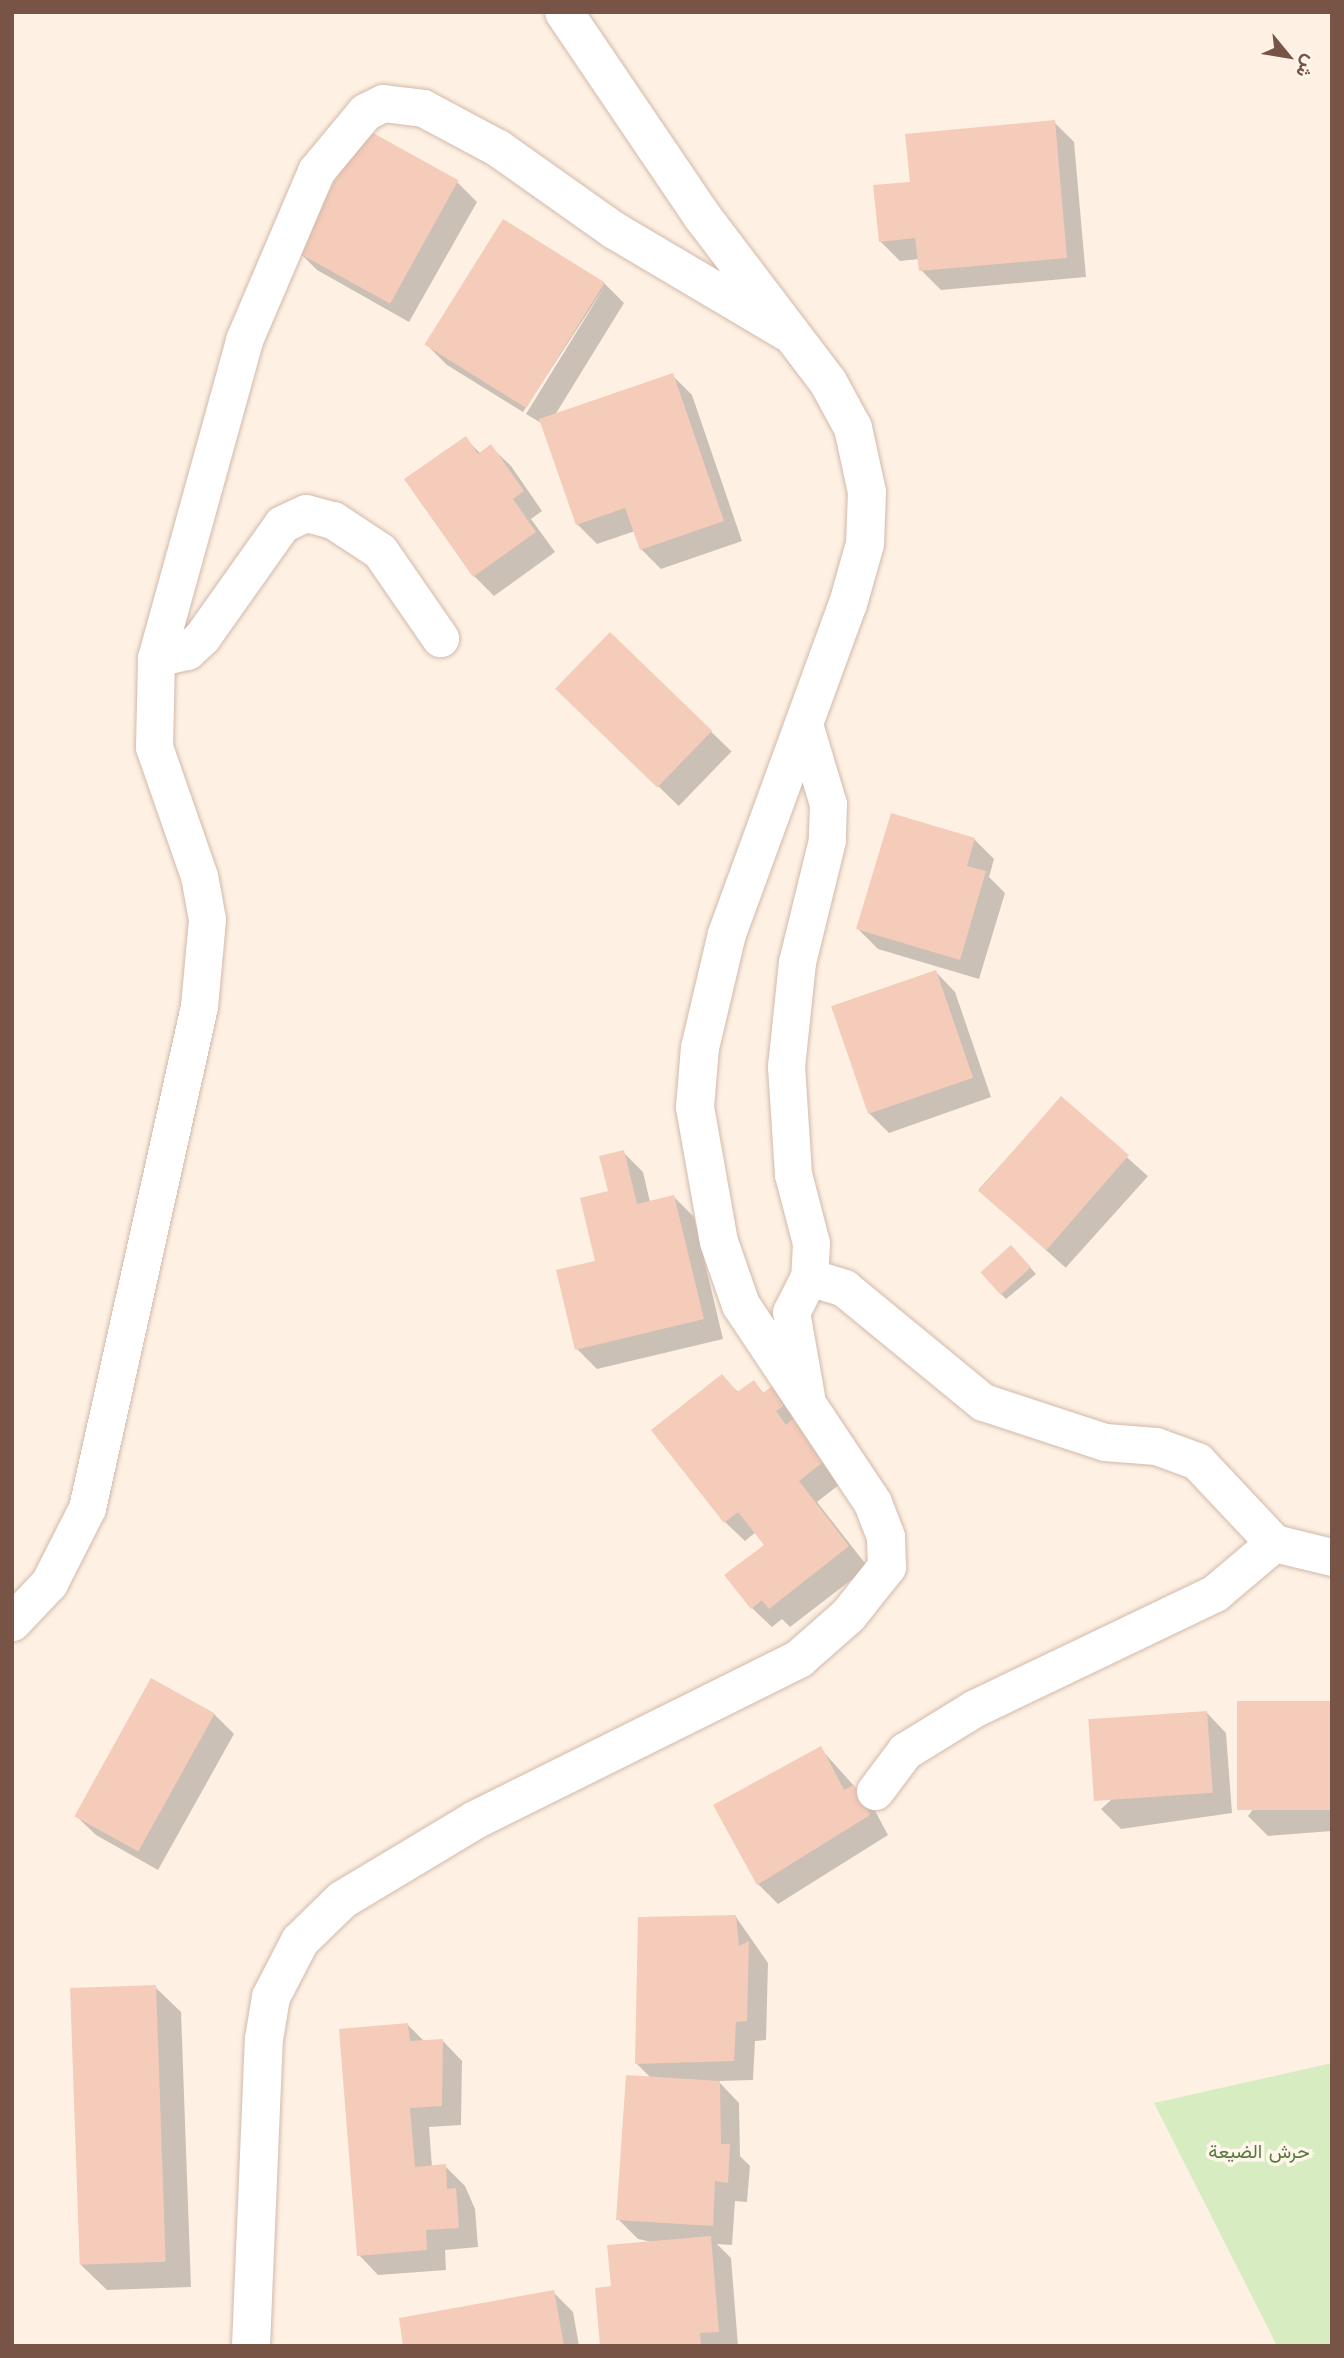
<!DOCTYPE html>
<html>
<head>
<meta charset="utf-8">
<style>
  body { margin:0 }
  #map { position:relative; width:1344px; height:2358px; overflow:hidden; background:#fef1e3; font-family:"Work Sans",Vazirmatn,sans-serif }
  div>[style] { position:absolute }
  .green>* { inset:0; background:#d7edc1 }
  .shadow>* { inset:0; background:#0003; transform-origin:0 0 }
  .building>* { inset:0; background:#f5cbb9; transform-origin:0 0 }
  .roads { filter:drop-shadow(0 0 2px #d2b9ab) drop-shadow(0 0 2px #d2b9ab) }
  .minor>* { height:37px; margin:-18.5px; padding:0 18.5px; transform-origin:18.5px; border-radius:18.5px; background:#fff }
  .tertiary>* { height:38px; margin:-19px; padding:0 19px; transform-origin:19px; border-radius:19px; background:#fff }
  span { translate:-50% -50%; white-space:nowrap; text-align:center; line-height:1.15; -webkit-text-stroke:7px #fff5eb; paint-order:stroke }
  .park-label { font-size:19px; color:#53793c }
  .frame { position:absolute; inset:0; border:14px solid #785447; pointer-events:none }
  .north { position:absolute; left:1253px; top:21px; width:70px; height:70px; -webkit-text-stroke:5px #fff5eb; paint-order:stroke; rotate:120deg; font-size:19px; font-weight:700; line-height:28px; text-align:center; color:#785447 }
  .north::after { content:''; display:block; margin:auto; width:24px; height:32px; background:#785447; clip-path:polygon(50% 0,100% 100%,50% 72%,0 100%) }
</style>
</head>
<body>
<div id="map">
  <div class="green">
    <div style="clip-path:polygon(1332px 2063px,1332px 2346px,1277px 2346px,1154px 2103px)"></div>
  </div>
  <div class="shadow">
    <div style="clip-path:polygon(1054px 122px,1074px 142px,1086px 277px,941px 290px,921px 270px,919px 259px,900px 261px,880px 241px,912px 184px)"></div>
    <div style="clip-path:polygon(457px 182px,477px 202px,409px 322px,317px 270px,297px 250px)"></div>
    <div style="clip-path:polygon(503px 222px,604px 283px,624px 303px,555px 415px,672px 375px,692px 395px,742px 541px,661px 569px,641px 549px,635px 531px,597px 544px,577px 524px,543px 424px,526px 414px,605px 286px,523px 412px,447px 365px,427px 345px)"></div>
    <div style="clip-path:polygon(465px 438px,481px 454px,491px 447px,511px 466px,542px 511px,531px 519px,555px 552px,494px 596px,474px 576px)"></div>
    <div style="left:610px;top:634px;width:169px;height:76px;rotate:44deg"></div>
    <div style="clip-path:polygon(974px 839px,994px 859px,989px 877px,1005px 893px,979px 979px,878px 949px,858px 929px)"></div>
    <div style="clip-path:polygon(936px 972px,955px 992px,991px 1097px,889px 1133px,869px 1113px)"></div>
    <div style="left:1061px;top:1098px;width:117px;height:123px;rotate:42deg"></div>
    <div style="clip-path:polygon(623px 1152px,643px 1172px,650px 1202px,674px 1197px,694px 1217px,723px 1339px,597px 1369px,577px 1349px)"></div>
    <div style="clip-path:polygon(1017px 1253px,1036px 1274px,1006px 1299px,1000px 1293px)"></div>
    <div style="clip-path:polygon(722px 1376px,739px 1393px,753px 1382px,765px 1394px,771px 1389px,845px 1480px,817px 1502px,868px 1567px,790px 1627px,782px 1619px,772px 1627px,752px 1608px,766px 1545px,756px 1532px,745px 1541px,725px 1522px)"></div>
    <div style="clip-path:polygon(1332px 1703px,1332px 1831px,1268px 1836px,1248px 1816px)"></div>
    <div style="clip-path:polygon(1207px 1713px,1226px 1733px,1232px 1813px,1121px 1829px,1101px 1809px)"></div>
    <div style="clip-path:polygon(214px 1714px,234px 1734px,158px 1870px,96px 1835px,76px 1816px)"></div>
    <div style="clip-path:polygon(820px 1748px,873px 1807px,888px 1835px,778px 1904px,758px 1884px,715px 1805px)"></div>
    <div style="clip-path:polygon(736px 1917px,768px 1963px,766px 2040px,755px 2041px,753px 2080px,718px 2081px,739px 2103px,740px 2156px,750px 2166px,747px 2202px,735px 2201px,732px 2245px,717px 2244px,731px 2258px,738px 2346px,602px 2346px,613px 2287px,657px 2243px,638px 2239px,618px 2219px,651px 2078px,636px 2063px)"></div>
    <div style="clip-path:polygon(155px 1987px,181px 2012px,191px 2287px,107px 2290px,81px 2265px)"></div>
    <div style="clip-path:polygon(408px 2025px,425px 2042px,443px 2041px,462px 2061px,461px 2125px,429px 2127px,432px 2167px,445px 2166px,465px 2186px,475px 2209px,478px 2247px,445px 2250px,446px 2270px,378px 2275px,359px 2255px)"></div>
    <div style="clip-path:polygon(553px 2292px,573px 2312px,579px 2346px,405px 2346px)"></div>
  </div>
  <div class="building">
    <div style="clip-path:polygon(1055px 120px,1067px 258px,919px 271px,915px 238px,879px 242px,873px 185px,910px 182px,905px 134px)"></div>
    <div style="left:364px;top:128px;width:108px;height:141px;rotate:29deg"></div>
    <div style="left:503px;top:219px;width:120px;height:148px;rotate:32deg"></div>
    <div style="clip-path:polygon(673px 373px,724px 521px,640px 550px,625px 508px,576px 525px,539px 419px)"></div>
    <div style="clip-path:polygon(466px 436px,478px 454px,491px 444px,524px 491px,513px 499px,536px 532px,473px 577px,404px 479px)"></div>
    <div style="left:610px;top:632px;width:142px;height:79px;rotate:44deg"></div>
    <div style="clip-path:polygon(891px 813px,975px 838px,967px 866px,986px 871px,960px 960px,856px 929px)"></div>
    <div style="left:936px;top:970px;width:114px;height:111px;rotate:71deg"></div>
    <div style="left:1061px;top:1096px;width:90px;height:126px;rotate:41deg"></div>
    <div style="clip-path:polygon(624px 1150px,637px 1204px,674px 1195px,704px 1319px,575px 1350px,556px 1270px,595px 1261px,580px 1198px,608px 1191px,599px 1156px)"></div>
    <div style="left:1011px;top:1245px;width:30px;height:41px;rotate:48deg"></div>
    <div style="clip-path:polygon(722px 1374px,737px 1392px,754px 1380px,763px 1393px,772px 1386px,785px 1405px,776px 1411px,786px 1425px,794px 1418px,827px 1459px,799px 1481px,849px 1546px,769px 1609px,762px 1600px,751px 1609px,724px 1575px,764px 1545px,738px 1512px,724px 1523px,651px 1430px)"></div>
    <div style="left:151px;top:1678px;width:73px;height:158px;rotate:29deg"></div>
    <div style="left:1332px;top:1701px;width:109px;height:95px;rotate:90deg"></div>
    <div style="left:1207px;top:1711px;width:82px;height:119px;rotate:86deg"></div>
    <div style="clip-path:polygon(821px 1746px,844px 1790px,854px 1785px,870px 1815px,757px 1885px,713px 1805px)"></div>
    <div style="clip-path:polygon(736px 1915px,739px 1946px,749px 1941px,747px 2021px,736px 2022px,734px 2061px,635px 2064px,638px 1917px)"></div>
    <div style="left:156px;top:1985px;width:277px;height:86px;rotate:88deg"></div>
    <div style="clip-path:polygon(408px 2023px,410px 2041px,443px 2039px,442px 2106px,410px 2108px,415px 2167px,446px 2164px,447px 2189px,456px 2188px,459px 2228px,426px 2230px,427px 2250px,357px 2256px,339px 2029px)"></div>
    <div style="clip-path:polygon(626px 2075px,720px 2081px,721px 2144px,730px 2144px,728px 2183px,715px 2181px,713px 2226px,616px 2220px)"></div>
    <div style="clip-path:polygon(711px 2236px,719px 2332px,700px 2333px,701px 2346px,600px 2346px,595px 2288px,611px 2286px,607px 2245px)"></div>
    <div style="clip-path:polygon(554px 2290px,564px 2346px,403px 2346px,399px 2318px)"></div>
  </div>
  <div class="roads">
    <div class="minor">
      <div style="left:156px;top:658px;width:32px;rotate:-13deg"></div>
      <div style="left:187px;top:651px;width:21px;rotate:-43deg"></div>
      <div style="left:202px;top:637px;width:138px;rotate:-54.7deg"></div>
      <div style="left:282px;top:524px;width:26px;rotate:-25deg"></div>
      <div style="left:306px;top:513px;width:28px;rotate:15deg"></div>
      <div style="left:333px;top:520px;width:56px;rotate:33.4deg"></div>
      <div style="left:380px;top:551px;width:106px;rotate:55.4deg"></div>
      <div style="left:804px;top:724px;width:84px;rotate:73.3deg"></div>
      <div style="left:828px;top:804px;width:36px;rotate:92deg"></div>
      <div style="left:827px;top:840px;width:126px;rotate:103.8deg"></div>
      <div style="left:797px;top:962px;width:105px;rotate:96deg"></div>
      <div style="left:786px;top:1066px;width:108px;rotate:86.3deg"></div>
      <div style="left:793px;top:1174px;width:71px;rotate:75.4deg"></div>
      <div style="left:811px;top:1243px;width:34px;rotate:93deg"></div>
      <div style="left:809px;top:1277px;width:39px;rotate:117deg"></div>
      <div style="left:791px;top:1312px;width:85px;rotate:79.9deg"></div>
      <div style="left:809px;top:1277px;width:37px;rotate:17deg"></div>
      <div style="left:844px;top:1288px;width:180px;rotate:39.4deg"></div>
      <div style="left:983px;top:1402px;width:128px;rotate:18.2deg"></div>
      <div style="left:1105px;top:1442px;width:51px;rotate:4.5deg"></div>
      <div style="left:1156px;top:1446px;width:44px;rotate:20.1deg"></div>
      <div style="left:1197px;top:1461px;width:112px;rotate:46.8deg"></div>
      <div style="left:1274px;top:1543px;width:60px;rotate:13.6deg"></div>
      <div style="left:12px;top:1622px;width:54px;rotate:-46.5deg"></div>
      <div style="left:49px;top:1583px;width:84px;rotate:-63.1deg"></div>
      <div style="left:87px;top:1508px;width:514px;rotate:-77.42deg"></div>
      <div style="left:199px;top:1006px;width:87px;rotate:-84.7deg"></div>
      <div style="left:207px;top:919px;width:44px;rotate:-100.5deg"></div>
      <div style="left:199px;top:876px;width:137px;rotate:-109.2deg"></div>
      <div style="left:154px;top:747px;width:89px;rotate:-88.7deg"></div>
      <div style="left:156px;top:658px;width:330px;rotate:-74.5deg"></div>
      <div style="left:244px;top:340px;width:184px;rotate:-66.9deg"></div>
      <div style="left:316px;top:171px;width:77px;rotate:-50.3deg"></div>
      <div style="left:365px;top:112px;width:20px;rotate:-27deg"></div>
      <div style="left:383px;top:103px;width:40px;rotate:7.1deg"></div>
      <div style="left:423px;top:108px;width:85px;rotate:28.1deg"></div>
      <div style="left:498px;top:148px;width:142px;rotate:35.3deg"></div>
      <div style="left:614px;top:230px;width:199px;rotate:30.6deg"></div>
      <div style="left:875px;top:1791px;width:50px;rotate:-53.1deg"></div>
      <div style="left:905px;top:1751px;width:82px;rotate:-31.6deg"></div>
      <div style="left:975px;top:1708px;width:266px;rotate:-25.6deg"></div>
      <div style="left:1215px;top:1593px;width:77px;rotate:-40.3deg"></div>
    </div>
    <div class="tertiary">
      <div style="left:251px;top:2346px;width:307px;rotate:-87.6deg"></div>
      <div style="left:264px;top:2039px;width:43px;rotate:-80.5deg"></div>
      <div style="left:271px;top:1997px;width:63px;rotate:-62.6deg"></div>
      <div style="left:300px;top:1941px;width:59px;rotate:-44.3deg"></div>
      <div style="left:342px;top:1900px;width:155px;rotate:-31deg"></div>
      <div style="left:475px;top:1820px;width:362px;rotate:-26.4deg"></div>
      <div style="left:799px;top:1659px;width:65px;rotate:-41.3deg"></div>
      <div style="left:848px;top:1616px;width:63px;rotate:-51.5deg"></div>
      <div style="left:887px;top:1567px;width:30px;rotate:-92deg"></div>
      <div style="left:886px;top:1537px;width:36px;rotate:-111deg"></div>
      <div style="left:873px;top:1503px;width:238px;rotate:-123.7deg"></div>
      <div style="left:741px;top:1305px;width:67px;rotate:-109.2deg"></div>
      <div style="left:719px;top:1242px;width:137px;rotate:-100.1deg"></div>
      <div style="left:695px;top:1107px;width:59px;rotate:-85.2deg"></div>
      <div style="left:700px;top:1048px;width:117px;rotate:-76.7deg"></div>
      <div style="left:727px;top:934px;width:351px;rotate:-69.9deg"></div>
      <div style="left:848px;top:604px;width:62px;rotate:-74.2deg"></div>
      <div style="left:865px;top:544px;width:52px;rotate:-87.8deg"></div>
      <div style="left:867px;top:492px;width:66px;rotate:-102.3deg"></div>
      <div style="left:853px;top:428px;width:52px;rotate:-118.5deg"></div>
      <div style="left:828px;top:382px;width:208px;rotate:-127.2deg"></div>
      <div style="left:702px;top:216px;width:246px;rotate:-124.1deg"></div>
    </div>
  </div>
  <div class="park-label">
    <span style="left:1259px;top:2152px">حرش الضيعة</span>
  </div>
  <div class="frame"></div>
  <div class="north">ش</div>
</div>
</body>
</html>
